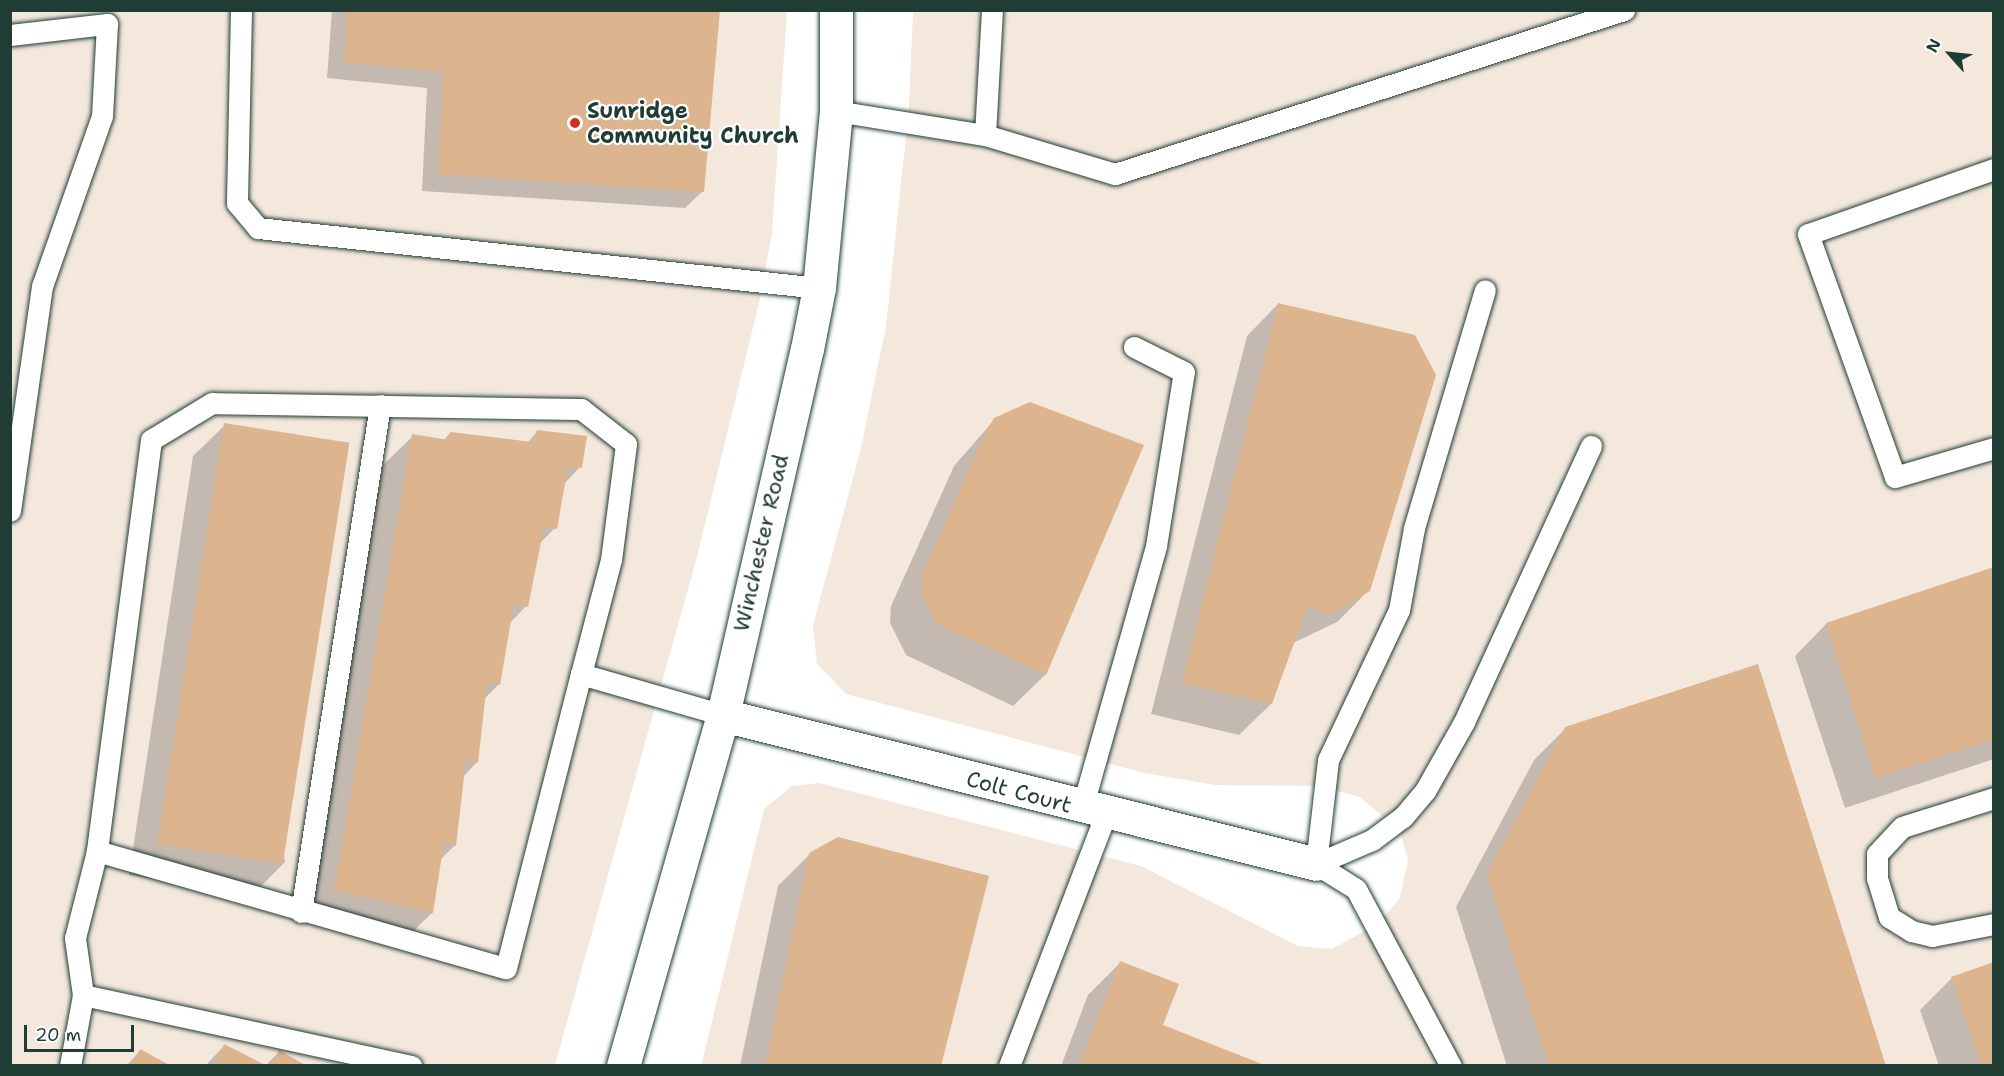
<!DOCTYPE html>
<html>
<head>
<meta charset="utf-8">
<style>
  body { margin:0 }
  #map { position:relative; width:2004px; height:1076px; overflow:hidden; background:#fff; font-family:"Shantell Sans",sans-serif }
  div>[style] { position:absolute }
  .built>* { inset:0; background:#f4e8dd }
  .shadow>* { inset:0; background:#0003 }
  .building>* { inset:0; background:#dcb48d; transform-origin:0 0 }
  .roads { filter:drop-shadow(0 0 2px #1f3d34) drop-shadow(0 0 2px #1f3d34) }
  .service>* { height:21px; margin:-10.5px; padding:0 10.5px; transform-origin:10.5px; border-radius:10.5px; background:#fff }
  .minor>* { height:33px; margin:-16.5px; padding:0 16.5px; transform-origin:16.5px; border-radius:16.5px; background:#fff }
  .tertiary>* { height:33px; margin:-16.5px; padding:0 16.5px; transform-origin:16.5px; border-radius:16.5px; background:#fff }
  .dots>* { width:16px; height:16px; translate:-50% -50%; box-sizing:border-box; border:3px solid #fff; border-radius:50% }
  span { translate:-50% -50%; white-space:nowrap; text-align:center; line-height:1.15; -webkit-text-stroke:4.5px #fff; paint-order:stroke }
  .poi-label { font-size:22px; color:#1f3d34; font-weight:700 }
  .left { translate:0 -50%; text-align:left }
  .street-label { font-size:22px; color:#1f3d34 }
  .frame { position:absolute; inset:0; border:12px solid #1f3d34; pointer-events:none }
  .north { position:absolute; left:1920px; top:24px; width:60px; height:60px; -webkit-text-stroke:4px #fff; paint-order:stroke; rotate:297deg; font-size:16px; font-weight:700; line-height:24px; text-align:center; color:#1f3d34 }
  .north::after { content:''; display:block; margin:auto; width:21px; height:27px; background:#1f3d34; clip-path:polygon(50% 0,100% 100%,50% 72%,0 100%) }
  .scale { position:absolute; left:24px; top:1025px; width:110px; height:27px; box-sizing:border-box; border:3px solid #1f3d34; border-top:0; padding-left:8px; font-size:18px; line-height:21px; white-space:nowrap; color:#1f3d34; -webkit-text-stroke:4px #fff; paint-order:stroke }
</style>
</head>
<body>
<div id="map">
  <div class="built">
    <div style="clip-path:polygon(10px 11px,787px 11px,772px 234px,759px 303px,697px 557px,555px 1065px,11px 1065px)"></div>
    <div style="clip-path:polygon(913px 11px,1993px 11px,1993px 1065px,701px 1066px,764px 809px,792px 786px,819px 783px,1141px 866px,1298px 946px,1332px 949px,1376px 925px,1399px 900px,1408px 861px,1400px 831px,1360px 797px,1318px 786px,1215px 785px,1145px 773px,846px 694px,817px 664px,813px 625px,860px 452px,886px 326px,909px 107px)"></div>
  </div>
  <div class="shadow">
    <div style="clip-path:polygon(332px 10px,719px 10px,703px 191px,685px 208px,422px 191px,427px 88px,327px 78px)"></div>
    <div style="clip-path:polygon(1278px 304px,1369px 590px,1337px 622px,1293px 643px,1271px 704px,1239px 735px,1151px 714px,1247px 336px)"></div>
    <div style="clip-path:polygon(995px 419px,1142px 446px,1045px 675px,1013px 706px,906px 655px,890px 623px,891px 606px,954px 466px)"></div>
    <div style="clip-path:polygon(225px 425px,285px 862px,253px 894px,129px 875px,193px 456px)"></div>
    <div style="clip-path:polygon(537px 432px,580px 467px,564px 484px,555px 528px,539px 544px,526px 606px,509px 624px,499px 684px,484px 699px,476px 763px,463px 777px,455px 845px,440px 860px,432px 913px,400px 944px,304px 922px,381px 467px,413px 436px,443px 441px,450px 433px,527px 443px)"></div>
    <div style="clip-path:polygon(1994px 569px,1994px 759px,1845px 808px,1795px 656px,1826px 624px)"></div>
    <div style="clip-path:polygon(1566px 728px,1885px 1066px,1507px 1066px,1456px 907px,1534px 760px)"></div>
    <div style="clip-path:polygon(810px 854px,939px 1066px,740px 1066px,778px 886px)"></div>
    <div style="clip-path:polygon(1120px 963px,1161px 1026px,1263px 1066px,1061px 1066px,1088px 995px)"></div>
    <div style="clip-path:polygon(1952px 978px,1994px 1066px,1939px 1066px,1920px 1010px)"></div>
    <div style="clip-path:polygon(225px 1045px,264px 1066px,205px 1066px)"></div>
    <div style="clip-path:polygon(140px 1051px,168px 1066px,126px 1066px)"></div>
    <div style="clip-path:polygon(279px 1052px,304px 1066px,265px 1066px)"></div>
  </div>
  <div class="building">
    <div style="clip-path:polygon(347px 10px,720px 10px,704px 192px,438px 174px,443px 72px,344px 62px)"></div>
    <div style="clip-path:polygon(1278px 303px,1415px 335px,1436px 375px,1370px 591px,1331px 614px,1307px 607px,1272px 704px,1182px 683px)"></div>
    <div style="clip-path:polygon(1030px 402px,1144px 445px,1046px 675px,937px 624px,921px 591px,923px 573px,985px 433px,994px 418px)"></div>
    <div style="left:224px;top:423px;width:127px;height:426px;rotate:9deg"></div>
    <div style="clip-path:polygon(537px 430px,587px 436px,582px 468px,568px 467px,557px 529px,544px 527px,528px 607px,514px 603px,500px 685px,487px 683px,478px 763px,466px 760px,456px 846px,444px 842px,433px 913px,334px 890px,412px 434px,449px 440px,450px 432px,532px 442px)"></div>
    <div style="clip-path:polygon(1994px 567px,1994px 739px,1876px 778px,1826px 623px)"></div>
    <div style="clip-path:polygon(1758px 664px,1886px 1066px,1549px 1066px,1487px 874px,1565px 727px)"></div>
    <div style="clip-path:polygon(838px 837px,989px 876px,941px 1066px,765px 1066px,809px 853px)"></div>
    <div style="clip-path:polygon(1120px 961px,1179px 984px,1163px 1025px,1267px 1066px,1079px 1066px)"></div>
    <div style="clip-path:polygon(1994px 962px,1994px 1066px,1981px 1066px,1951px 977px)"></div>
    <div style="clip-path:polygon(224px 1044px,267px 1066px,215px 1066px)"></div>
    <div style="clip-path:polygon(140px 1049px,171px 1066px,131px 1066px)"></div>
    <div style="clip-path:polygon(279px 1050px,307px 1066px,271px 1066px)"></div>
  </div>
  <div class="roads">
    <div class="service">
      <div style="left:241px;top:10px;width:193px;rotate:91.2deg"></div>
      <div style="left:237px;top:203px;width:33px;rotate:50deg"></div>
      <div style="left:258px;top:228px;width:564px;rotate:6.1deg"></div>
      <div style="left:10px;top:35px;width:98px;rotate:-6.5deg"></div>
      <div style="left:107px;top:24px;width:92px;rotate:93.1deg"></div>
      <div style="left:102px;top:116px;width:180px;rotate:109.4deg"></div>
      <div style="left:42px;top:286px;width:227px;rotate:98.1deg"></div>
      <div style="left:836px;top:111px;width:151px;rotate:9.2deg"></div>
      <div style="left:985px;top:135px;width:136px;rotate:16.7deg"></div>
      <div style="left:1115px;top:174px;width:535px;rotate:-17.86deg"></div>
      <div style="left:985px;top:135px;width:125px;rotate:-86.8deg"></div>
      <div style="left:1994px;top:169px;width:197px;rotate:160.7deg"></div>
      <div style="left:1808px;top:234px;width:258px;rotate:70.3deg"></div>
      <div style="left:1895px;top:477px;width:103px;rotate:-16.3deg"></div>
      <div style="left:581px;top:674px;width:118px;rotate:-75.3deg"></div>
      <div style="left:611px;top:560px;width:117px;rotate:-82.6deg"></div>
      <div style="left:626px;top:444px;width:57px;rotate:-142.1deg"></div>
      <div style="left:581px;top:409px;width:369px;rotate:-179.1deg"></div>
      <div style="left:212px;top:403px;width:71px;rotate:148.8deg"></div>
      <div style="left:151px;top:440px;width:415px;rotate:97.5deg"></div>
      <div style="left:97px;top:851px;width:425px;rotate:16deg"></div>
      <div style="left:506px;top:968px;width:303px;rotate:-75.7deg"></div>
      <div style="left:581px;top:674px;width:148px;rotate:16.1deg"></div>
      <div style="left:1994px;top:798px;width:96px;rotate:162.5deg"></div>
      <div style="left:1902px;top:827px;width:37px;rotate:133deg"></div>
      <div style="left:1877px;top:854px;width:24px;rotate:90deg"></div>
      <div style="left:1877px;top:878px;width:41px;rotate:72.9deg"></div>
      <div style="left:1889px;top:917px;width:26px;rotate:32deg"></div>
      <div style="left:1911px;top:931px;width:22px;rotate:13deg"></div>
      <div style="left:1932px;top:936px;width:63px;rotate:-11deg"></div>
      <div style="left:1082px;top:808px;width:272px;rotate:-74.2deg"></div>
      <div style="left:1156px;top:546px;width:176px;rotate:-80.9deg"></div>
      <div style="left:1184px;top:372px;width:56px;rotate:-153.4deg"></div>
      <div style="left:1316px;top:864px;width:105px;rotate:-83.4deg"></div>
      <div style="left:1328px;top:760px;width:166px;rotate:-64.7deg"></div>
      <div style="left:1399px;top:610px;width:83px;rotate:-79.6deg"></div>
      <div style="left:1414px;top:528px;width:248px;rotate:-73.4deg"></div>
      <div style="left:1316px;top:864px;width:61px;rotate:-23.2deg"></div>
      <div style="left:1372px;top:840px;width:39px;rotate:-37deg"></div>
      <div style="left:1403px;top:817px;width:34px;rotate:-50deg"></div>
      <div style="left:1425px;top:791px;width:79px;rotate:-60.5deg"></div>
      <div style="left:1464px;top:722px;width:304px;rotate:-65.3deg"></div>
      <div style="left:1316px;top:864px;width:47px;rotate:32deg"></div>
      <div style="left:1356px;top:889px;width:201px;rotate:61.8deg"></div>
      <div style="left:301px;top:912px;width:513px;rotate:-81.14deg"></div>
      <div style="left:83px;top:995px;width:58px;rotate:-98deg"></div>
      <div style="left:75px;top:938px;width:90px;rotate:-75.8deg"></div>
      <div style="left:70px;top:1066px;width:72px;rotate:-79.6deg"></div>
      <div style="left:83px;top:995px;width:336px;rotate:12.2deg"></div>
      <div style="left:1009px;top:1066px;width:271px;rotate:-69deg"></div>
    </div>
    <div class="minor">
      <div style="left:723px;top:715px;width:611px;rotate:14.1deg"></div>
    </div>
    <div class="tertiary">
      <div style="left:623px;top:1066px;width:365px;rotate:-74.1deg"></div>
      <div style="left:723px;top:715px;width:376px;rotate:-77.1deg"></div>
      <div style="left:807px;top:349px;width:62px;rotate:-78.9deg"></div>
      <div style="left:819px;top:288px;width:178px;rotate:-84.5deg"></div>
      <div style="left:836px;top:111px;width:101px;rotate:-90deg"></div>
    </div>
  </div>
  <div class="dots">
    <div style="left:575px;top:123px;background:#c8321e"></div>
  </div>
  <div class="poi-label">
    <span class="left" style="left:587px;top:123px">Sunridge<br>Community Church</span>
  </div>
  <div class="street-label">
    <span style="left:761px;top:543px;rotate:-77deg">Winchester Road</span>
    <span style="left:1019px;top:792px;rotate:15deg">Colt Court</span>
  </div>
  <div class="frame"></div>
  <div class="north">N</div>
  <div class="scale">20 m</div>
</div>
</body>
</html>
